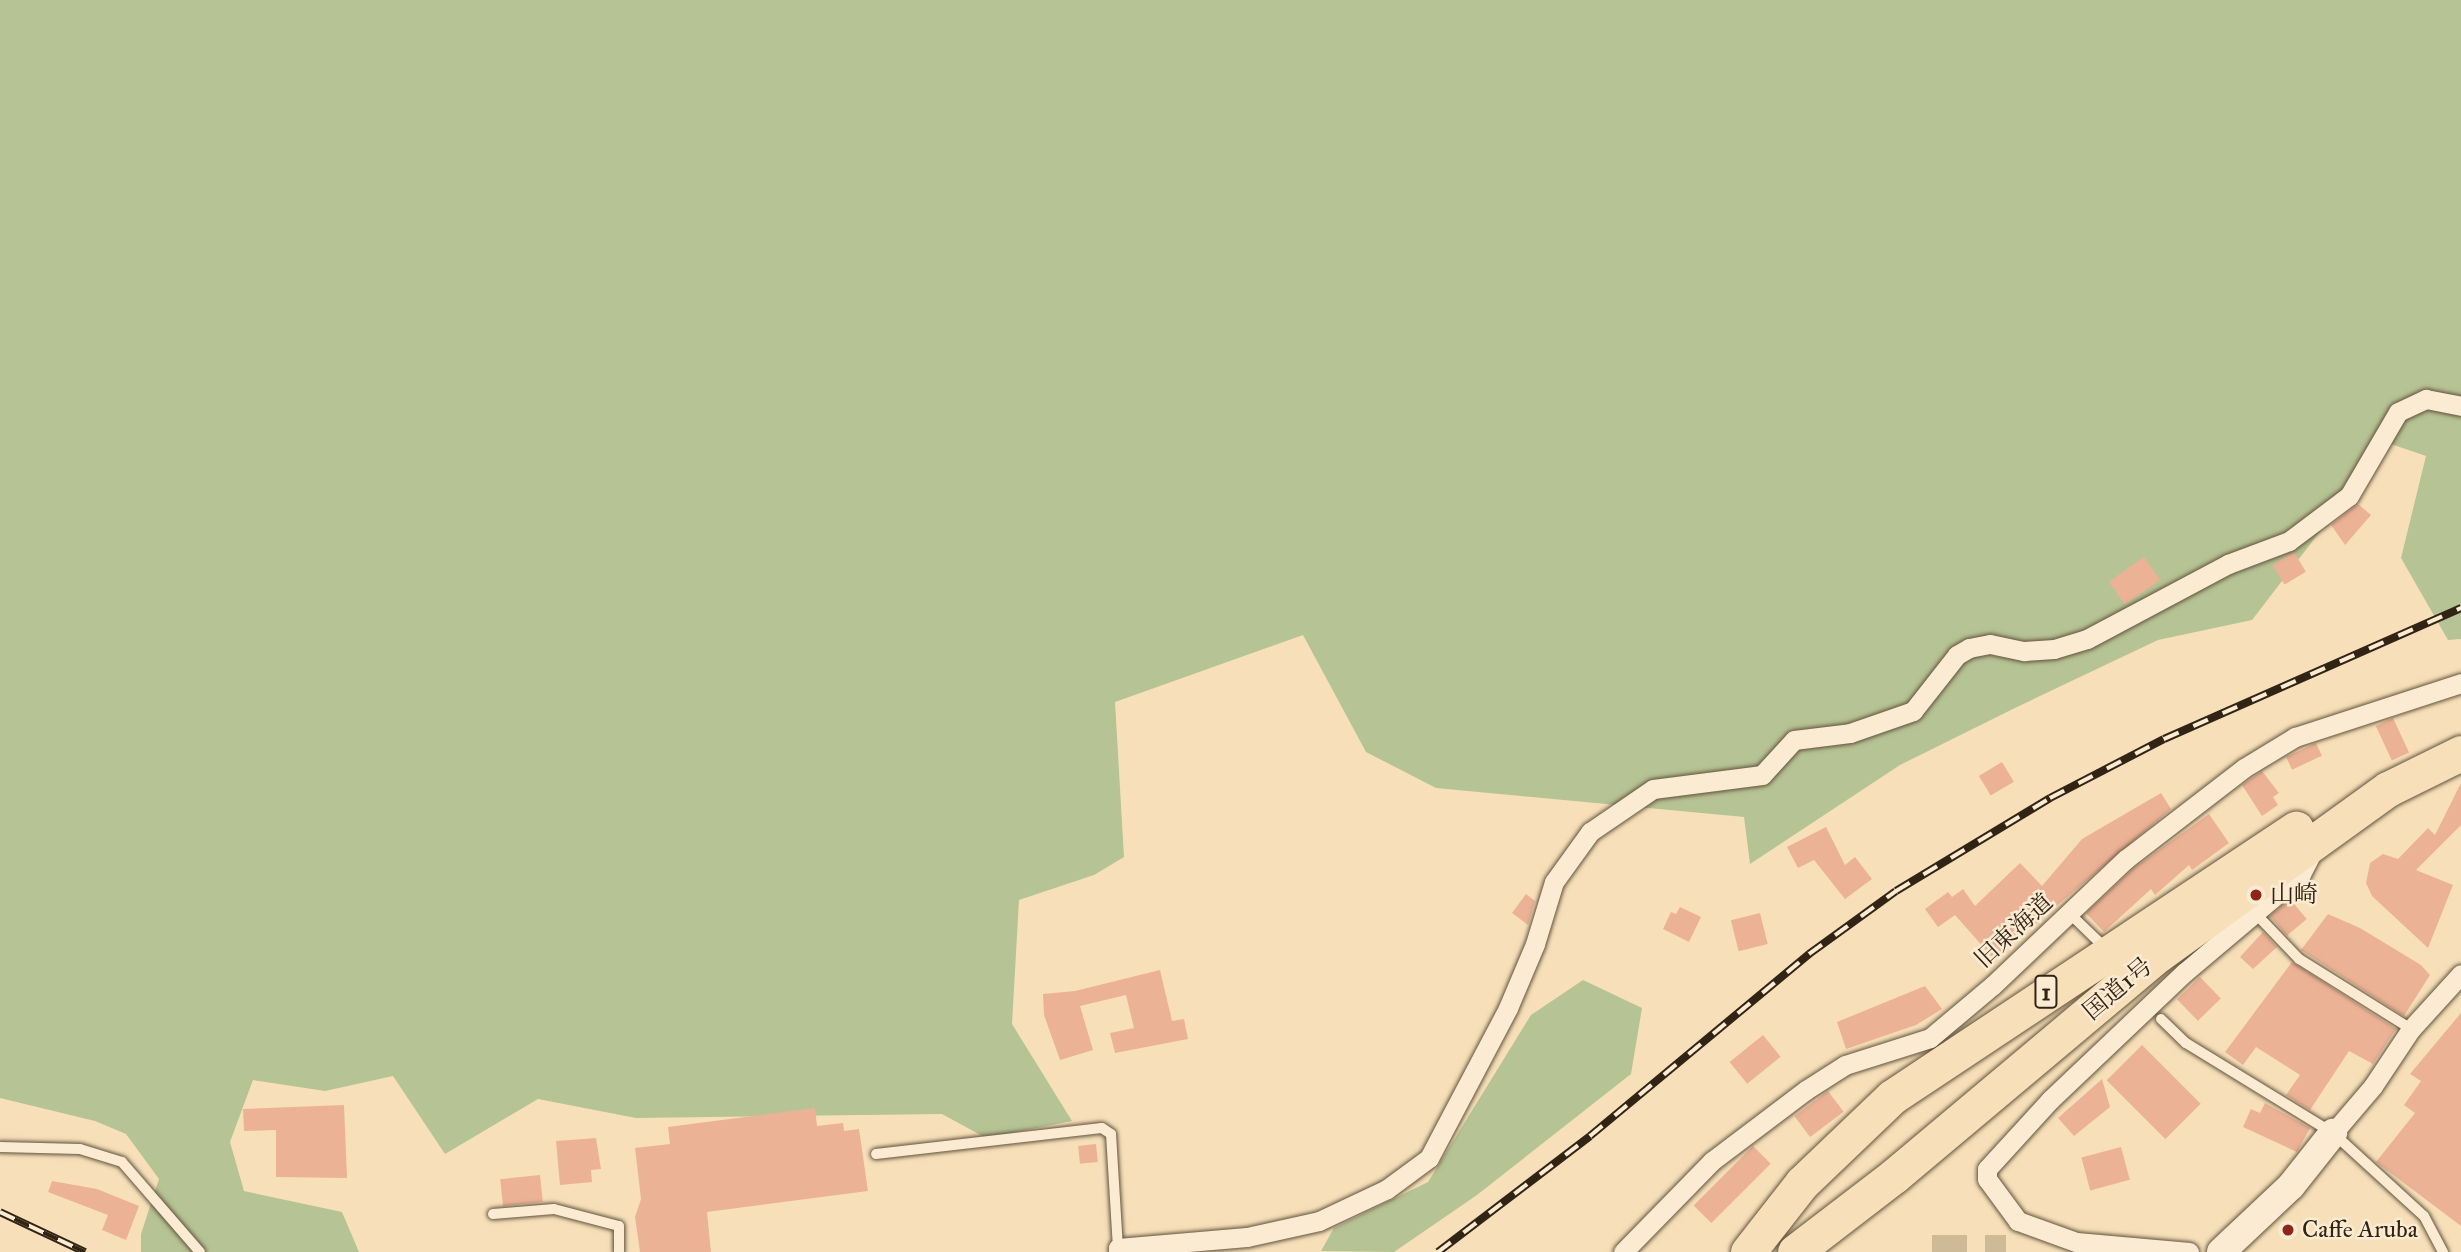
<!DOCTYPE html>
<html>
<head>
<meta charset="utf-8">
<style>
  body { margin:0 }
  #map { position:relative; width:2461px; height:1252px; overflow:hidden; background:#f7e0b9; font-family:"IM FELL Great Primer","Noto Serif JP",serif }
  div>[style] { position:absolute }
  .green>* { inset:0; background:#b6c394 }
  .building>* { inset:0; background:#ecb296; transform-origin:0 0 }
  .highway-tunnel>* { height:35px; margin-top:-17.5px; transform-origin:0; background:repeating-linear-gradient(90deg,#cfba98 0 35px,transparent 0 53px) }
  .roads { filter:drop-shadow(0 0 2px #62533d) drop-shadow(0 0 2px #62533d) }
  .lane>* { height:10px; margin:-5px; padding:0 5px; transform-origin:5px; border-radius:5px; background:#faebd2 }
  .street>* { height:19px; margin:-9.5px; padding:0 9.5px; transform-origin:9.5px; border-radius:9.5px; background:#faebd2 }
  .secondary>* { height:28px; margin:-14px; padding:0 14px; transform-origin:14px; border-radius:14px; background:#faebd2 }
  .highway>* { height:35px; margin:-17.5px; padding:0 17.5px; transform-origin:17.5px; border-radius:17.5px; background:#f7e0b9 }
  .rail>* { height:8px; margin-top:-4px; transform-origin:0; background:repeating-linear-gradient(90deg,#faebd2 0 16px,#312414 0 32px); box-sizing:border-box; border-block:2px solid #312414 }
  .dots>* { width:19px; height:19px; translate:-50% -50%; box-sizing:border-box; border:4px solid #faebd2; border-radius:50% }
  span { translate:-50% -50%; white-space:nowrap; text-align:center; line-height:1.15; -webkit-text-stroke:5px #faebd2; paint-order:stroke }
  .shield-label span { padding:2px 5px; background:#faebd2; border:2px solid; border-radius:5px; -webkit-text-stroke-width:0 }
  .shield-label { font-size:23px; color:#312414; font-weight:700 }
  .poi-label { font-size:24px; color:#312414 }
  .left { translate:0 -50%; text-align:left }
  .street-label { font-size:24px; color:#312414 }
</style>
</head>
<body>
<div id="map">
  <div class="green">
    <div style="clip-path:polygon(0 0,2461px 0,2461px 639px,2448px 640px,2401px 558px,2426px 456px,2388px 443px,2252px 620px,2158px 640px,2017px 707px,1900px 765px,1750px 864px,1744px 817px,1436px 788px,1366px 752px,1303px 635px,1115px 702px,1124px 857px,1094px 875px,1019px 900px,1012px 1024px,1072px 1121px,986px 1138px,942px 1114px,636px 1118px,538px 1099px,445px 1154px,393px 1076px,325px 1091px,253px 1080px,230px 1142px,244px 1191px,342px 1212px,359px 1252px,141px 1252px,141px 1234px,159px 1179px,126px 1134px,95px 1121px,0 1098px)"></div>
    <div style="clip-path:polygon(1583px 980px,1642px 1008px,1631px 1074px,1477px 1195px,1394px 1252px,1321px 1251px,1334px 1228px,1428px 1182px,1531px 1015px)"></div>
  </div>
  <div class="building">
    <div style="clip-path:polygon(2358px 504px,2371px 515px,2345px 545px,2331px 525px)"></div>
    <div style="left:2294px;top:552px;width:23px;height:25px;rotate:59deg"></div>
    <div style="left:2144px;top:557px;width:28px;height:43px;rotate:55deg"></div>
    <div style="left:2393px;top:718px;width:38px;height:19px;rotate:65deg"></div>
    <div style="left:2316px;top:743px;width:14px;height:33px;rotate:65deg"></div>
    <div style="left:2002px;top:762px;width:23px;height:27px;rotate:59deg"></div>
    <div style="clip-path:polygon(2262px 771px,2279px 793px,2273px 797px,2278px 805px,2262px 816px,2242px 785px)"></div>
    <div style="clip-path:polygon(2461px 783px,2461px 825px,2416px 870px,2453px 885px,2428px 948px,2372px 896px,2366px 883px,2370px 863px,2383px 854px,2398px 859px,2428px 828px,2435px 835px)"></div>
    <div style="clip-path:polygon(2161px 793px,2171px 809px,1994px 959px,1955px 915px,1938px 927px,1925px 909px,1948px 892px,1952px 897px,1963px 889px,1975px 906px,2020px 863px,2042px 886px,2082px 839px)"></div>
    <div style="clip-path:polygon(2209px 814px,2229px 843px,2192px 870px,2189px 865px,2155px 895px,2151px 889px,2104px 932px,2086px 913px,2134px 868px)"></div>
    <div style="clip-path:polygon(1826px 827px,1845px 865px,1855px 857px,1872px 879px,1845px 899px,1814px 860px,1798px 868px,1787px 847px)"></div>
    <div style="clip-path:polygon(1526px 894px,1535px 901px,1528px 925px,1512px 913px)"></div>
    <div style="left:2290px;top:899px;width:26px;height:26px;rotate:50deg"></div>
    <div style="clip-path:polygon(1680px 907px,1701px 917px,1689px 942px,1663px 929px,1671px 912px,1676px 914px)"></div>
    <div style="left:1760px;top:913px;width:32px;height:30px;rotate:76deg"></div>
    <div style="clip-path:polygon(2328px 914px,2360px 928px,2421px 965px,2430px 975px,2404px 1016px,2301px 950px)"></div>
    <div style="clip-path:polygon(2263px 932px,2277px 947px,2253px 969px,2240px 957px)"></div>
    <div style="clip-path:polygon(2292px 962px,2396px 1029px,2373px 1064px,2349px 1051px,2310px 1110px,2286px 1095px,2300px 1075px,2256px 1047px,2243px 1065px,2225px 1052px)"></div>
    <div style="clip-path:polygon(1160px 970px,1172px 1021px,1184px 1019px,1188px 1039px,1115px 1053px,1110px 1033px,1134px 1028px,1126px 995px,1080px 1006px,1093px 1050px,1060px 1060px,1044px 1015px,1043px 994px,1075px 991px)"></div>
    <div style="left:2200px;top:977px;width:30px;height:32px;rotate:46deg"></div>
    <div style="clip-path:polygon(1925px 986px,1942px 1009px,1916px 1025px,1846px 1049px,1837px 1022px)"></div>
    <div style="clip-path:polygon(2461px 1013px,2461px 1226px,2376px 1162px,2415px 1113px,2404px 1105px,2421px 1081px,2410px 1074px)"></div>
    <div style="left:1763px;top:1035px;width:28px;height:43px;rotate:51deg"></div>
    <div style="left:2142px;top:1045px;width:83px;height:50px;rotate:45deg"></div>
    <div style="clip-path:polygon(2102px 1079px,2110px 1107px,2074px 1136px,2058px 1118px)"></div>
    <div style="left:1828px;top:1091px;width:26px;height:42px;rotate:53deg"></div>
    <div style="clip-path:polygon(2265px 1103px,2310px 1128px,2297px 1152px,2243px 1127px,2251px 1109px,2260px 1113px)"></div>
    <div style="clip-path:polygon(344px 1105px,347px 1178px,276px 1177px,276px 1130px,244px 1131px,243px 1109px)"></div>
    <div style="clip-path:polygon(815px 1108px,817px 1126px,843px 1123px,844px 1131px,859px 1129px,868px 1191px,707px 1212px,711px 1252px,640px 1252px,635px 1217px,641px 1199px,635px 1148px,670px 1144px,668px 1127px)"></div>
    <div style="clip-path:polygon(596px 1138px,601px 1169px,591px 1170px,592px 1182px,560px 1185px,556px 1141px)"></div>
    <div style="left:1096px;top:1144px;width:18px;height:18px;rotate:84deg"></div>
    <div style="left:1753px;top:1146px;width:25px;height:84px;rotate:45deg"></div>
    <div style="left:2121px;top:1147px;width:34px;height:41px;rotate:75deg"></div>
    <div style="left:540px;top:1175px;width:27px;height:40px;rotate:84deg"></div>
    <div style="clip-path:polygon(52px 1181px,97px 1189px,139px 1206px,126px 1240px,102px 1230px,108px 1215px,48px 1192px)"></div>
  </div>
  <div class="highway-tunnel">
    <div style="left:1932px;top:1252px;width:74px"></div>
  </div>
  <div class="roads">
    <div class="lane">
      <div style="left:2069px;top:913px;width:42px;rotate:44deg"></div>
      <div style="left:2257px;top:915px;width:61px;rotate:46.3deg"></div>
      <div style="left:2299px;top:959px;width:132px;rotate:32deg"></div>
      <div style="left:2161px;top:1019px;width:35px;rotate:44deg"></div>
      <div style="left:2186px;top:1043px;width:172px;rotate:31.5deg"></div>
      <div style="left:2333px;top:1133px;width:123px;rotate:42.4deg"></div>
      <div style="left:2424px;top:1216px;width:41px;rotate:62.2deg"></div>
      <div style="left:0;top:1147px;width:80px;rotate:1.4deg"></div>
      <div style="left:80px;top:1149px;width:44px;rotate:17.2deg"></div>
      <div style="left:122px;top:1162px;width:119px;rotate:49.1deg"></div>
      <div style="left:876px;top:1154px;width:227px;rotate:-6.6deg"></div>
      <div style="left:1102px;top:1128px;width:11px;rotate:34deg"></div>
      <div style="left:1111px;top:1134px;width:114px;rotate:86.5deg"></div>
      <div style="left:493px;top:1214px;width:61px;rotate:-4.7deg"></div>
      <div style="left:554px;top:1209px;width:67px;rotate:14.7deg"></div>
      <div style="left:619px;top:1226px;width:26px;rotate:90deg"></div>
    </div>
    <div class="street">
      <div style="left:2333px;top:1133px;width:62px;rotate:-49.6deg"></div>
      <div style="left:2373px;top:1086px;width:69px;rotate:-56.3deg"></div>
      <div style="left:2411px;top:1029px;width:74px;rotate:-47.7deg"></div>
      <div style="left:1118px;top:1252px;width:4px;rotate:-90deg"></div>
      <div style="left:1118px;top:1248px;width:129px;rotate:-4.9deg"></div>
      <div style="left:1247px;top:1237px;width:74px;rotate:-12.5deg"></div>
      <div style="left:1319px;top:1221px;width:75px;rotate:-25.2deg"></div>
      <div style="left:1387px;top:1189px;width:52px;rotate:-36.4deg"></div>
      <div style="left:1429px;top:1158px;width:170px;rotate:-62.2deg"></div>
      <div style="left:1508px;top:1008px;width:69px;rotate:-67.1deg"></div>
      <div style="left:1535px;top:944px;width:65px;rotate:-73deg"></div>
      <div style="left:1554px;top:882px;width:62px;rotate:-54.2deg"></div>
      <div style="left:1590px;top:832px;width:76px;rotate:-34.3deg"></div>
      <div style="left:1653px;top:789px;width:110px;rotate:-7.3deg"></div>
      <div style="left:1762px;top:775px;width:47px;rotate:-47.6deg"></div>
      <div style="left:1794px;top:740px;width:56px;rotate:-7.1deg"></div>
      <div style="left:1850px;top:733px;width:67px;rotate:-19.2deg"></div>
      <div style="left:1913px;top:711px;width:71px;rotate:-51.8deg"></div>
      <div style="left:1957px;top:655px;width:14px;rotate:-30deg"></div>
      <div style="left:1969px;top:648px;width:21px;rotate:-11deg"></div>
      <div style="left:1990px;top:644px;width:35px;rotate:12deg"></div>
      <div style="left:2024px;top:651px;width:30px;rotate:-4deg"></div>
      <div style="left:2054px;top:649px;width:34px;rotate:-17deg"></div>
      <div style="left:2087px;top:639px;width:160px;rotate:-28deg"></div>
      <div style="left:2228px;top:564px;width:65px;rotate:-20.7deg"></div>
      <div style="left:2289px;top:541px;width:75px;rotate:-36.9deg"></div>
      <div style="left:2349px;top:496px;width:97px;rotate:-59.7deg"></div>
      <div style="left:2398px;top:412px;width:31px;rotate:-25deg"></div>
      <div style="left:2426px;top:399px;width:36px;rotate:11deg"></div>
      <div style="left:1623px;top:1252px;width:127px;rotate:-45.6deg"></div>
      <div style="left:1712px;top:1161px;width:118px;rotate:-37.1deg"></div>
      <div style="left:1806px;top:1090px;width:46px;rotate:-32.7deg"></div>
      <div style="left:1845px;top:1065px;width:89px;rotate:-17.6deg"></div>
      <div style="left:1930px;top:1038px;width:82px;rotate:-40.1deg"></div>
      <div style="left:1993px;top:985px;width:183px;rotate:-43.5deg"></div>
      <div style="left:2126px;top:859px;width:149px;rotate:-37.6deg"></div>
      <div style="left:2244px;top:768px;width:60px;rotate:-31.3deg"></div>
      <div style="left:2295px;top:737px;width:175px;rotate:-18deg"></div>
      <div style="left:2189px;top:1252px;width:113px;rotate:-174.9deg"></div>
      <div style="left:2076px;top:1242px;width:62px;rotate:-160.1deg"></div>
      <div style="left:2018px;top:1221px;width:52px;rotate:-126.4deg"></div>
      <div style="left:1987px;top:1179px;width:10px;rotate:-90deg"></div>
      <div style="left:1987px;top:1169px;width:93px;rotate:-47.6deg"></div>
      <div style="left:2050px;top:1100px;width:186px;rotate:-43.5deg"></div>
      <div style="left:2185px;top:972px;width:152px;rotate:-40.2deg"></div>
      <div style="left:2301px;top:874px;width:29px;rotate:-63deg"></div>
    </div>
    <div class="secondary">
      <div style="left:2221px;top:1252px;width:96px;rotate:-43.3deg"></div>
      <div style="left:2291px;top:1186px;width:68px;rotate:-51.6deg"></div>
    </div>
    <div class="highway">
      <div style="left:1748px;top:1252px;width:88px;rotate:-52deg"></div>
      <div style="left:1802px;top:1183px;width:124px;rotate:-43.7deg"></div>
      <div style="left:1892px;top:1097px;width:485px;rotate:-33.6deg"></div>
      <div style="left:1795px;top:1252px;width:125px;rotate:-37.5deg"></div>
      <div style="left:1894px;top:1176px;width:346px;rotate:-40deg"></div>
      <div style="left:2159px;top:954px;width:282px;rotate:-35.8deg"></div>
      <div style="left:2388px;top:789px;width:81px;rotate:-26.3deg"></div>
    </div>
  </div>
  <div class="rail">
    <div style="left:0;top:1212px;width:94px;rotate:25.2deg"></div>
    <div style="left:1438px;top:1252px;width:191px;rotate:-37.3deg"></div>
    <div style="left:1590px;top:1136px;width:285px;rotate:-39.7deg"></div>
    <div style="left:1809px;top:954px;width:107px;rotate:-35.9deg"></div>
    <div style="left:1896px;top:891px;width:180px;rotate:-31.1deg"></div>
    <div style="left:2050px;top:798px;width:128px;rotate:-27.4deg"></div>
    <div style="left:2164px;top:739px;width:325px;rotate:-23.8deg"></div>
  </div>
  <div class="dots">
    <div style="left:2256px;top:895px;background:#8f2418"></div>
    <div style="left:2288px;top:1230px;background:#8f2418"></div>
  </div>
  <div class="shield-label">
    <span style="left:2046px;top:992px">1</span>
  </div>
  <div class="poi-label">
    <span class="left" style="left:2270px;top:895px">山崎</span>
    <span class="left" style="left:2302px;top:1230px">Caffe Aruba</span>
  </div>
  <div class="street-label">
    <span style="left:2014px;top:931px;rotate:-43deg">旧東海道</span>
    <span style="left:2118px;top:989px;rotate:-40deg">国道1号</span>
  </div>
</div>
</body>
</html>
